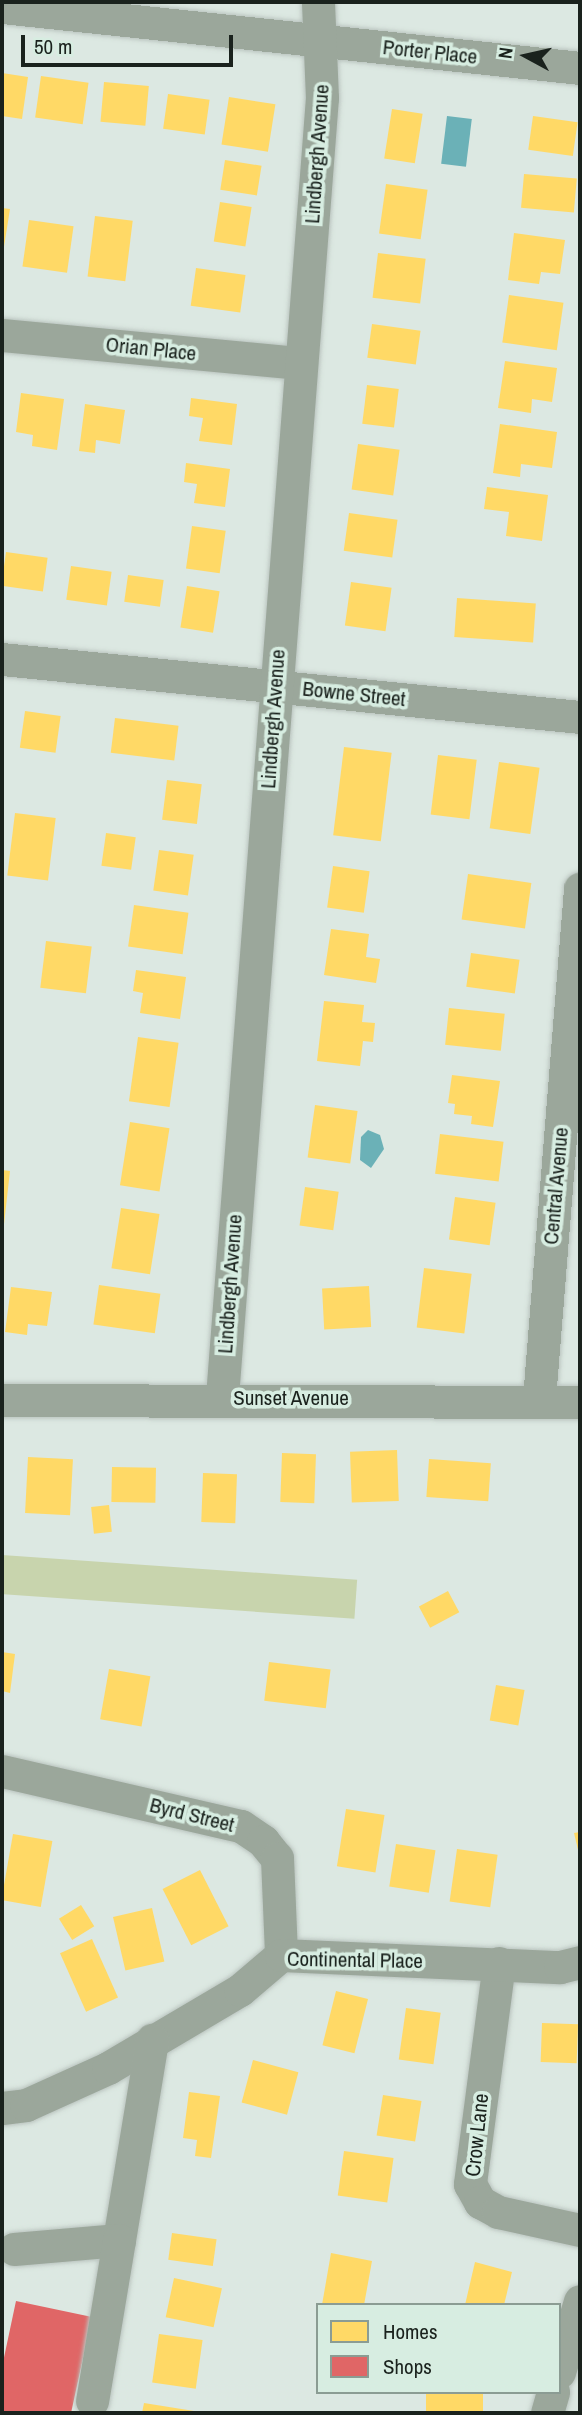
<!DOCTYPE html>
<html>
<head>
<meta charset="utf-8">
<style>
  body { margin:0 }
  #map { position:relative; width:582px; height:2415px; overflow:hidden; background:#dce8e2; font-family:"Archivo Narrow",sans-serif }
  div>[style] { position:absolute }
  .green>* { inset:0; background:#c8d4ad; transform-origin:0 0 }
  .water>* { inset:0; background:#6bb1b7; transform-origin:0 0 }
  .homes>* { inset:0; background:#ffd966; transform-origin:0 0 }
  .shops>* { inset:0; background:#e06666 }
  .roads { filter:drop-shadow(0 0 2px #bac4bf) drop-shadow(0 0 2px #bac4bf) }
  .minor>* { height:33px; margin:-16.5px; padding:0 16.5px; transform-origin:16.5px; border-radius:16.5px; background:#9ba79b }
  span { translate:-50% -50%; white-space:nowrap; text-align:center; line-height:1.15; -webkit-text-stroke:7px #d7ede1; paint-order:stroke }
  .street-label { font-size:21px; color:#1a221d }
  .frame { position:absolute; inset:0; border:4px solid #1a221d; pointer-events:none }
  .legend { position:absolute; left:316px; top:2303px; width:245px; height:91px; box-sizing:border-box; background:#d7ede1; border:2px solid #8b9c93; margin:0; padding:9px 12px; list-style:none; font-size:21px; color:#1a221d }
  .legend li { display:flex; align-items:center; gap:14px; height:35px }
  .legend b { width:35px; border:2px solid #8b9c93 }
  .north { position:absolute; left:491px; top:21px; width:70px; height:70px; -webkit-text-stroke:5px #d7ede1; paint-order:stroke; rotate:278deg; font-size:19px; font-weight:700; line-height:28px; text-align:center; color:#1a221d }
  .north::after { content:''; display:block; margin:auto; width:24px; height:32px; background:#1a221d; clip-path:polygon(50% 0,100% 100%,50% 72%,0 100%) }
  .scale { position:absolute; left:21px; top:35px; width:212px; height:32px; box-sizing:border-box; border:4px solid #1a221d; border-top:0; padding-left:9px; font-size:21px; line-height:24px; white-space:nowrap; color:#1a221d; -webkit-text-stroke:5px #d7ede1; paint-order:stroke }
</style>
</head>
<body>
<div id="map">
  <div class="green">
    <div style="left:2px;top:1555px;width:356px;height:39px;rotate:4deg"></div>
  </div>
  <div class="water">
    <div style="left:447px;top:116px;width:25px;height:48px;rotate:7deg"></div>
    <div style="clip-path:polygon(368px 1130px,380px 1135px,384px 1149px,371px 1168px,360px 1160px,361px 1137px)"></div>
  </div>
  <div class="homes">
    <div style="clip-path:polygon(2px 73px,28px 77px,22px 119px,2px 116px)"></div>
    <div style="left:41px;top:76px;width:48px;height:42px;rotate:8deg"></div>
    <div style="left:104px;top:82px;width:45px;height:40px;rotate:5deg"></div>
    <div style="left:168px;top:94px;width:42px;height:35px;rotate:8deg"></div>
    <div style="left:229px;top:97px;width:47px;height:48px;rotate:9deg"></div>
    <div style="left:392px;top:109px;width:31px;height:50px;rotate:9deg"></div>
    <div style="left:533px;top:116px;width:45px;height:34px;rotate:8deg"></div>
    <div style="left:225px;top:160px;width:37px;height:30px;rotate:9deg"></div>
    <div style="left:524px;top:174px;width:53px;height:34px;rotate:5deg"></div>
    <div style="left:386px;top:184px;width:42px;height:50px;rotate:8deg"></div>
    <div style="left:220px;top:202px;width:32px;height:40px;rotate:9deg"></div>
    <div style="clip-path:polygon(2px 208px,10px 209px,3px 253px,2px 253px)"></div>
    <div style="left:95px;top:216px;width:38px;height:61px;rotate:7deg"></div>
    <div style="left:29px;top:220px;width:45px;height:47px;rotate:8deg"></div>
    <div style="clip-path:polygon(514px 233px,565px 240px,560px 274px,541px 272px,539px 284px,508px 280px)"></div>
    <div style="left:378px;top:253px;width:48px;height:45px;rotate:7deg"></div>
    <div style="left:196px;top:268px;width:50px;height:38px;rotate:8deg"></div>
    <div style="left:509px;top:295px;width:55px;height:48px;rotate:8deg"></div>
    <div style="left:372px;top:324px;width:49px;height:34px;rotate:8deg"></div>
    <div style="clip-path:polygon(505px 361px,557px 368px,552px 402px,532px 399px,531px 413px,498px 408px)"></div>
    <div style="left:367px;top:385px;width:32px;height:39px;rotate:7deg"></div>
    <div style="clip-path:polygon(21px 393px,64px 399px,57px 450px,32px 446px,33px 435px,16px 432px)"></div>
    <div style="clip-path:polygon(191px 398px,237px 404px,232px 445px,199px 441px,203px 418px,189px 416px)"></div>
    <div style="clip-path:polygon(85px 404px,125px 410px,120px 444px,96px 440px,95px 453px,79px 451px)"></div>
    <div style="clip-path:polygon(500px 424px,557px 432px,552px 468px,521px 464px,520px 477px,493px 473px)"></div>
    <div style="left:358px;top:444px;width:42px;height:46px;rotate:8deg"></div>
    <div style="clip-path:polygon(186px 463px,230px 469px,225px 507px,194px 503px,197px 484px,184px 482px)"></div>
    <div style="clip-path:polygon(487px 487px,548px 495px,542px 541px,506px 536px,509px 512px,484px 509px)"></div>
    <div style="left:349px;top:513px;width:49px;height:38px;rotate:8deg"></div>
    <div style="left:192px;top:526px;width:34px;height:43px;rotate:8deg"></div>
    <div style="left:6px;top:552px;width:42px;height:34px;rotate:8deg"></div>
    <div style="left:71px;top:566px;width:41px;height:34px;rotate:8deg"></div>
    <div style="left:128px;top:575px;width:36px;height:27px;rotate:8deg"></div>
    <div style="left:351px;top:582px;width:41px;height:44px;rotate:8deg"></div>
    <div style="left:187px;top:586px;width:33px;height:42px;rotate:9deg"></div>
    <div style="left:457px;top:598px;width:79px;height:39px;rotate:4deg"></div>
    <div style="left:25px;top:711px;width:36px;height:37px;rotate:8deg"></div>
    <div style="left:115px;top:718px;width:64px;height:35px;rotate:7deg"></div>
    <div style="left:344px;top:747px;width:48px;height:89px;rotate:7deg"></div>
    <div style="left:438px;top:755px;width:39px;height:60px;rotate:7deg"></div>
    <div style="left:499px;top:762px;width:41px;height:67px;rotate:8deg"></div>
    <div style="left:167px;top:780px;width:35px;height:40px;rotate:7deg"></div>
    <div style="left:15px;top:813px;width:41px;height:63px;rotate:7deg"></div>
    <div style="left:106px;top:833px;width:30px;height:33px;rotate:8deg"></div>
    <div style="left:159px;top:850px;width:35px;height:41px;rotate:8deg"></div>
    <div style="left:333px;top:866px;width:37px;height:42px;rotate:8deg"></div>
    <div style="left:468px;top:874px;width:64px;height:46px;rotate:8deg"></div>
    <div style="left:134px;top:905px;width:55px;height:42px;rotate:8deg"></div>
    <div style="clip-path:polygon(331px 929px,369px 934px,366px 957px,380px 959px,376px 983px,324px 975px)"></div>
    <div style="left:46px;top:941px;width:46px;height:47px;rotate:7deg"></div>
    <div style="left:471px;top:953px;width:49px;height:34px;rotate:8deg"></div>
    <div style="clip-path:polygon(136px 970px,186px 977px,180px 1019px,140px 1013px,143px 993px,133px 991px)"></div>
    <div style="clip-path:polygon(324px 1001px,364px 1005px,362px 1022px,375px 1023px,373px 1042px,363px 1041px,360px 1066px,317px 1061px)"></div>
    <div style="left:449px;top:1008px;width:56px;height:37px;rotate:6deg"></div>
    <div style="left:138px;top:1037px;width:41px;height:65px;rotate:8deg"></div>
    <div style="clip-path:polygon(452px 1075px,500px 1081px,493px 1127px,471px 1124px,472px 1116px,454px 1114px,455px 1104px,448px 1103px)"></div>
    <div style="left:315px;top:1105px;width:43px;height:53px;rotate:8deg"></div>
    <div style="left:130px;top:1122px;width:40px;height:64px;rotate:9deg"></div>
    <div style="left:440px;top:1134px;width:64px;height:40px;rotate:7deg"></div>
    <div style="clip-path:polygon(2px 1170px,10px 1171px,4px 1224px,2px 1224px)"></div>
    <div style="left:305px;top:1187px;width:34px;height:39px;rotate:8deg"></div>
    <div style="left:455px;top:1197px;width:41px;height:43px;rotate:8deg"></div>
    <div style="left:121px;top:1208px;width:39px;height:61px;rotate:9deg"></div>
    <div style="left:424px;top:1268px;width:48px;height:60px;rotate:7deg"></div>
    <div style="left:99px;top:1285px;width:62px;height:40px;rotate:8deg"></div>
    <div style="left:369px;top:1286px;width:41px;height:47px;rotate:87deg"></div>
    <div style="clip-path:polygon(11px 1287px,52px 1292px,47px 1326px,28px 1324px,27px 1335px,5px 1332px)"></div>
    <div style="left:397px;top:1450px;width:51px;height:47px;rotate:88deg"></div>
    <div style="left:282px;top:1453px;width:34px;height:49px;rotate:2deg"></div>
    <div style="left:28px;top:1457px;width:45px;height:56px;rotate:3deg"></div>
    <div style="left:429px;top:1459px;width:62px;height:38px;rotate:4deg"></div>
    <div style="left:112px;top:1467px;width:44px;height:35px;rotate:1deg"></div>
    <div style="left:203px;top:1473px;width:34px;height:49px;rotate:2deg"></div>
    <div style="left:109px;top:1505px;width:27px;height:18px;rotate:84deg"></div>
    <div style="left:448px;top:1591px;width:24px;height:33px;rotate:62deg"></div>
    <div style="clip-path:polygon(2px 1652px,15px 1654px,10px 1693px,2px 1691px)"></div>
    <div style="left:269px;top:1662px;width:62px;height:39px;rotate:7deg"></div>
    <div style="left:109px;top:1669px;width:42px;height:51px;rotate:10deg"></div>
    <div style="left:496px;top:1685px;width:29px;height:36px;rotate:10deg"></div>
    <div style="left:346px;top:1809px;width:39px;height:58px;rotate:9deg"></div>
    <div style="clip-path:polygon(580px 1832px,580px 1854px,579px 1854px,574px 1833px)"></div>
    <div style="left:13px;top:1834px;width:40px;height:67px;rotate:10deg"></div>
    <div style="left:396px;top:1844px;width:40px;height:43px;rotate:9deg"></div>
    <div style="left:457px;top:1849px;width:41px;height:53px;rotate:8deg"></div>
    <div style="left:200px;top:1870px;width:63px;height:42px;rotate:63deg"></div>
    <div style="left:81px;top:1905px;width:25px;height:26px;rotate:58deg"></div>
    <div style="left:152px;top:1908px;width:55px;height:40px;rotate:77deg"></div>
    <div style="left:92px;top:1939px;width:64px;height:35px;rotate:66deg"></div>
    <div style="left:336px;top:1991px;width:33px;height:56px;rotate:14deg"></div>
    <div style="left:406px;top:2008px;width:35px;height:52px;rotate:8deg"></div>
    <div style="left:542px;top:2023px;width:36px;height:39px;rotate:2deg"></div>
    <div style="left:253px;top:2060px;width:47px;height:44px;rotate:15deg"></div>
    <div style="clip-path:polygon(189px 2092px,220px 2096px,211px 2158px,195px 2156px,197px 2140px,183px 2138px)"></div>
    <div style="left:383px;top:2095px;width:39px;height:41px;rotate:9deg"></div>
    <div style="left:344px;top:2151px;width:50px;height:45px;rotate:8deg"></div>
    <div style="left:172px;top:2233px;width:45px;height:27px;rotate:8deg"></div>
    <div style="clip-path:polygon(331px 2253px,372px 2261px,364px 2305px,322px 2305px)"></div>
    <div style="clip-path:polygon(475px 2262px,512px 2272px,504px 2305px,465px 2305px)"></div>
    <div style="left:174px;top:2278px;width:49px;height:40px;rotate:12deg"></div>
    <div style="left:159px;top:2334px;width:44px;height:49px;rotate:8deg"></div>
    <div style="left:426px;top:2392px;width:57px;height:21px"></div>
    <div style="clip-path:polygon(144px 2403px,194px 2411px,193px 2413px,142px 2413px)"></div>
  </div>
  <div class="shops">
    <div style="clip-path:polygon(16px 2301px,92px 2317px,71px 2413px,2px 2413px,2px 2367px)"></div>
  </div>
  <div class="roads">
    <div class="minor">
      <div style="left:2px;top:7px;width:581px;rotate:6.02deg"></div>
      <div style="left:2px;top:335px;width:299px;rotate:5.4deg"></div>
      <div style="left:2px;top:659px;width:581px;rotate:5.73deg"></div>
      <div style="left:222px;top:1397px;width:1303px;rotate:-85.6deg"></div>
      <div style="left:322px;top:98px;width:96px;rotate:-92.4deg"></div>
      <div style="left:539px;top:1399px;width:512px;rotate:-85.4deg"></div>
      <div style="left:2px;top:1400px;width:578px;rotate:0.2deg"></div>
      <div style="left:2px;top:1771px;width:245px;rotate:13deg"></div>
      <div style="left:241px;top:1826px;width:27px;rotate:34deg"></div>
      <div style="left:263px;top:1841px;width:22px;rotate:51deg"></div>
      <div style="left:277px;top:1858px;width:97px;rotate:87.6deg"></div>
      <div style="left:499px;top:1963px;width:223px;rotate:97.5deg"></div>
      <div style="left:470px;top:2184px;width:21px;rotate:61deg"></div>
      <div style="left:480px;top:2202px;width:21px;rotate:29deg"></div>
      <div style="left:498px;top:2212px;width:84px;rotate:12.4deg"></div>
      <div style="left:2px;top:2108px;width:24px;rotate:-7deg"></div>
      <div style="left:26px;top:2105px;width:90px;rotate:-24.3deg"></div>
      <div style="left:108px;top:2068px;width:153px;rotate:-30.6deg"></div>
      <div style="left:240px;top:1990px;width:54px;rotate:-40.5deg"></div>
      <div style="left:281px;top:1955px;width:279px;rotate:2.5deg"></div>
      <div style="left:560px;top:1967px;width:21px;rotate:-14deg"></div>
      <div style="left:119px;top:2240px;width:203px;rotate:-80.6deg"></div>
      <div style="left:14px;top:2249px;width:105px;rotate:-4.9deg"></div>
      <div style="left:119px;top:2240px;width:163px;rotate:99.5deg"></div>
      <div style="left:559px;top:2372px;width:74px;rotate:-73.5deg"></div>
      <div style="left:547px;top:2413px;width:22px;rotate:-74deg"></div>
    </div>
  </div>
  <div class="street-label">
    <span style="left:430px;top:52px;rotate:6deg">Porter Place</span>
    <span style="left:317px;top:154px;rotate:-86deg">Lindbergh Avenue</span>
    <span style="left:151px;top:349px;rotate:6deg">Orian Place</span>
    <span style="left:354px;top:694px;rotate:6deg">Bowne Street</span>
    <span style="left:273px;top:719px;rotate:-86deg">Lindbergh Avenue</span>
    <span style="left:556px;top:1186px;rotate:-85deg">Central Avenue</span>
    <span style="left:230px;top:1284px;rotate:-86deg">Lindbergh Avenue</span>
    <span style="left:291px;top:1398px">Sunset Avenue</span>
    <span style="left:192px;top:1815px;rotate:14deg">Byrd Street</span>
    <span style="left:355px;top:1960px;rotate:1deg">Continental Place</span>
    <span style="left:477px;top:2135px;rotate:-84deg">Crow Lane</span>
  </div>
  <div class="frame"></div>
  <ul class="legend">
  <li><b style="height:19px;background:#ffd966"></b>Homes</li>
  <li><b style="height:19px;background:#e06666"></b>Shops</li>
  </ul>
  <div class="north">N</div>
  <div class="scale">50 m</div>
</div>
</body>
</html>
